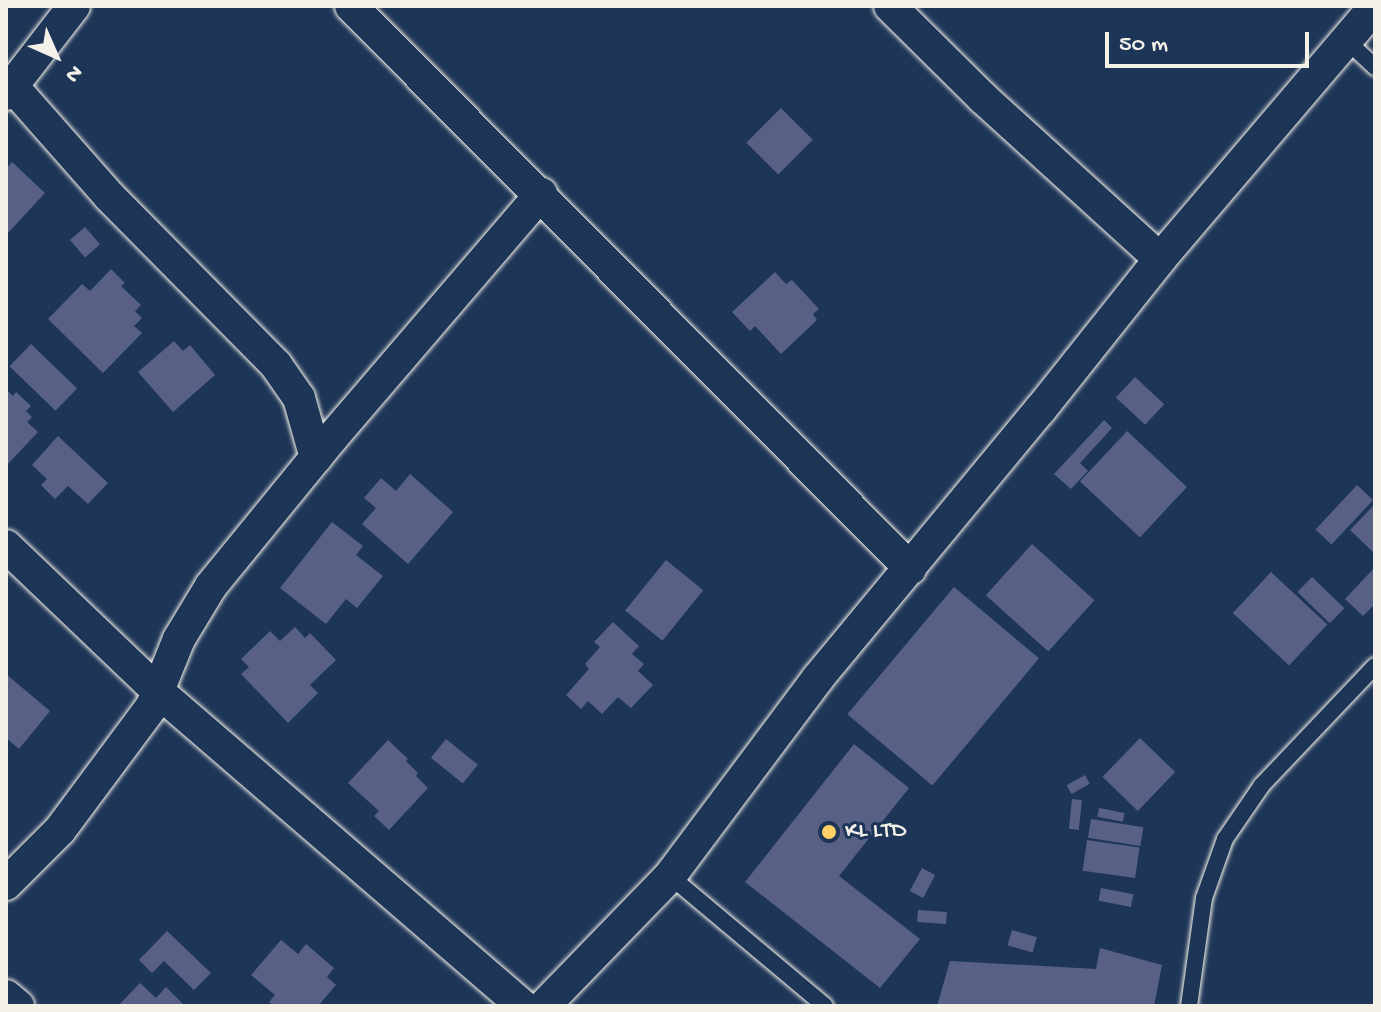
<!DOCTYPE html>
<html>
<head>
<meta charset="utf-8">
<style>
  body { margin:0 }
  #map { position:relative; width:1381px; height:1012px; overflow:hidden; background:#1d3557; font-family:"Gochi Hand",sans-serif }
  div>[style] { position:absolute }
  .building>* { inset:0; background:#586086; transform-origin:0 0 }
  .roads { filter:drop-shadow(0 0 2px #f4f1e8) drop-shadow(0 0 2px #f4f1e8) }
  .lane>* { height:16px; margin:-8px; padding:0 8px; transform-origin:8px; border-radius:8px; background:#1d3557 }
  .street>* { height:32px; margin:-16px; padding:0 16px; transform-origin:16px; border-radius:16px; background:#1d3557 }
  .dots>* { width:22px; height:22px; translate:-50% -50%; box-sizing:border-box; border:4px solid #1d3557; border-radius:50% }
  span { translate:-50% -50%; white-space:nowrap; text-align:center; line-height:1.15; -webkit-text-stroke:6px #1d3557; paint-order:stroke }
  .poi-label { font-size:24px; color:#f4f1e8 }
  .left { translate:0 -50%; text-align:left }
  .frame { position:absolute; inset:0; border:8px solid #f4f1e8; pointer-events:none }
  .north { position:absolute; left:16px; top:16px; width:80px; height:80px; -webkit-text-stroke:6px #1d3557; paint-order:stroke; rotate:135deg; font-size:22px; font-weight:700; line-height:32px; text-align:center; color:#f4f1e8 }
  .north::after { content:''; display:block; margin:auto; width:28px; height:36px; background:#f4f1e8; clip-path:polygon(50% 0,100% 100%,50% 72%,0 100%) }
  .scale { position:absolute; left:1105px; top:32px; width:204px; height:36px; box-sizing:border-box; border:4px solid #f4f1e8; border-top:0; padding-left:10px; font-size:24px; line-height:28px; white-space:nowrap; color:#f4f1e8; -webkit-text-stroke:6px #1d3557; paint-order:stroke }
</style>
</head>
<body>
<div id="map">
  <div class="building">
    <div style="left:781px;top:108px;width:45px;height:49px;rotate:45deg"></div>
    <div style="clip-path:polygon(12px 162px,45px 193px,8px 233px,6px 169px)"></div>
    <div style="left:85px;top:227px;width:23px;height:20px;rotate:49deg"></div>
    <div style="clip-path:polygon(111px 269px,125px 283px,121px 286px,141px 305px,135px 311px,142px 318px,134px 326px,142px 333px,103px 373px,48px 319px,82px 284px,90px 291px)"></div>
    <div style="clip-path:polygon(775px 272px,786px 284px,792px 280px,819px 309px,813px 314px,817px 320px,781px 354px,755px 326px,750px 331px,732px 312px)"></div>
    <div style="clip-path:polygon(174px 341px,183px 351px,190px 345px,215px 375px,173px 412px,138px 372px)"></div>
    <div style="left:31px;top:344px;width:64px;height:31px;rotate:44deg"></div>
    <div style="left:1135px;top:377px;width:40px;height:28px;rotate:43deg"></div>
    <div style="clip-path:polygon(6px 389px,13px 396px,16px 392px,31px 406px,26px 411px,32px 417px,27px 422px,38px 432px,6px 466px)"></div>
    <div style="clip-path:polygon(1104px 420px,1112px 428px,1080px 463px,1088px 471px,1071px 489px,1054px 474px)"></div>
    <div style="left:1127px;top:431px;width:82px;height:69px;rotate:43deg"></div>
    <div style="clip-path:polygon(58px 436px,108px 483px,88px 504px,68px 486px,55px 499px,41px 485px,47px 479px,32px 465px)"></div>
    <div style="clip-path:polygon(410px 474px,453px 512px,408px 564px,362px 524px,376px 508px,364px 498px,381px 478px,396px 491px)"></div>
    <div style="left:1357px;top:485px;width:22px;height:61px;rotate:43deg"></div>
    <div style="clip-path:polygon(1375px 504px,1375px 554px,1350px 530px)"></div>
    <div style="clip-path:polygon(332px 522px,363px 546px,356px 555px,383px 576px,357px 608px,346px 599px,326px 624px,280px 588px)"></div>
    <div style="left:1032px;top:544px;width:84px;height:69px;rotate:42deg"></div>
    <div style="left:666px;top:560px;width:48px;height:65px;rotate:39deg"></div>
    <div style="clip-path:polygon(1375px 567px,1375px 604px,1363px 616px,1345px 599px)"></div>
    <div style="left:1271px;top:572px;width:77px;height:56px;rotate:43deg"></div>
    <div style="left:1312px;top:577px;width:45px;height:21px;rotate:44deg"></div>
    <div style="left:954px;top:587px;width:111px;height:166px;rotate:40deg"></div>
    <div style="clip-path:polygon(613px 622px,639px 646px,632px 654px,644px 664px,638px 671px,653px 685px,631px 708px,618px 697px,602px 714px,588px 701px,581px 709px,566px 695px,589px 669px,585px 664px,600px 647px,594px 642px)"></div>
    <div style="clip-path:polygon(295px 627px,305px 638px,310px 633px,336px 660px,310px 685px,318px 693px,288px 723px,241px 674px,249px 667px,241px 659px,270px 631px,280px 641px)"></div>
    <div style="clip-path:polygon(6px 674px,50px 711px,19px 749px,6px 738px)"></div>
    <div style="left:1140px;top:738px;width:49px;height:54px;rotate:44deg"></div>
    <div style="left:446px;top:739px;width:41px;height:24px;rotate:39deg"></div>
    <div style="clip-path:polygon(388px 740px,408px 759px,406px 761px,418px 773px,416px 776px,428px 788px,389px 830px,374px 816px,379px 811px,348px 783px)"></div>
    <div style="clip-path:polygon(854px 744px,909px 788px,839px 876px,920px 939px,880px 988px,745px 882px)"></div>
    <div style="left:1085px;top:775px;width:10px;height:21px;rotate:61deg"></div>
    <div style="left:1072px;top:799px;width:10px;height:30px;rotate:6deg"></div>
    <div style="left:1099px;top:808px;width:26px;height:9px;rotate:11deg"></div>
    <div style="left:1091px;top:819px;width:53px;height:19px;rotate:9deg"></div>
    <div style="left:1087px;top:840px;width:53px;height:31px;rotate:8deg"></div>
    <div style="left:922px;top:868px;width:15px;height:26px;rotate:28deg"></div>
    <div style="left:1101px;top:888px;width:33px;height:13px;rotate:11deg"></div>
    <div style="left:918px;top:910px;width:29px;height:12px;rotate:4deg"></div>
    <div style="left:1012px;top:930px;width:26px;height:16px;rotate:16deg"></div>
    <div style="clip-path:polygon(167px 931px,211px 973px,194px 990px,164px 961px,152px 973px,139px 960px)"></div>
    <div style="clip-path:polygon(281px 940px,298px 954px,306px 944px,334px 968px,327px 977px,336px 985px,318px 1006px,274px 1006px,269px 1002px,275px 995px,251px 975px)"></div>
    <div style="clip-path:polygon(1100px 948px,1162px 965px,1154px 1006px,937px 1006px,950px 961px,1096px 969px)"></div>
    <div style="clip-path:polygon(140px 983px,156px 998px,166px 987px,185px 1006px,118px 1006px)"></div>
  </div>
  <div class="roads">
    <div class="lane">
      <div style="left:1346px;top:40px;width:40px;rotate:43deg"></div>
      <div style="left:670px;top:876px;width:202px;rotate:40deg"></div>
      <div style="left:1189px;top:1006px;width:109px;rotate:-82.1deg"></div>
      <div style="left:1204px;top:898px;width:63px;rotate:-70.4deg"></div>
      <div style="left:1225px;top:839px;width:65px;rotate:-55.6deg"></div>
      <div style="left:1262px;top:785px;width:164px;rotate:-46.5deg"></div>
    </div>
    <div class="street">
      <div style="left:351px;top:6px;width:793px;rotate:45.15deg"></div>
      <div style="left:890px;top:6px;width:131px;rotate:44.7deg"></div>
      <div style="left:983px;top:98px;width:239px;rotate:42.3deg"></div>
      <div style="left:13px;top:87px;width:145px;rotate:48.6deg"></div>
      <div style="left:109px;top:196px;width:238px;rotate:45.3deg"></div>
      <div style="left:276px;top:365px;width:40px;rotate:55.1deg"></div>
      <div style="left:299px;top:398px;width:62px;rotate:74.2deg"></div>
      <div style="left:6px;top:94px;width:111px;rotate:-52.3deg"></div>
      <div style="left:6px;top:546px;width:213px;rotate:43.7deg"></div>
      <div style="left:160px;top:693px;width:479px;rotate:40.8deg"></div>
      <div style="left:6px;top:884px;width:76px;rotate:-45deg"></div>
      <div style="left:60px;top:830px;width:154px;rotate:-53.4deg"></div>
      <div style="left:152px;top:706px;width:72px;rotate:-68.1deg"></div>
      <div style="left:179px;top:639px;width:62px;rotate:-58.9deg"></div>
      <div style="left:211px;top:586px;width:190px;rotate:-50.8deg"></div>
      <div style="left:331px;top:439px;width:323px;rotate:-49.4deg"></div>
      <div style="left:6px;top:996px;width:16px;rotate:40deg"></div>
      <div style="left:544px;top:1006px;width:181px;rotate:-45.9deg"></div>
      <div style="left:670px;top:876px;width:247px;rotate:-53.2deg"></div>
      <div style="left:818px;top:678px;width:348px;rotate:-50.4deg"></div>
      <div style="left:1040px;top:410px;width:193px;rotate:-51.5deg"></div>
      <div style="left:1160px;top:259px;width:332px;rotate:-49.6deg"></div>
    </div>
  </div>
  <div class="dots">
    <div style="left:829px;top:832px;background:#ffd166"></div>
  </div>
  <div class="poi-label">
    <span class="left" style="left:845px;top:832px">KL LTD</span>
  </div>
  <div class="frame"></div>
  <div class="north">N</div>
  <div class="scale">50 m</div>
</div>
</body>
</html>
